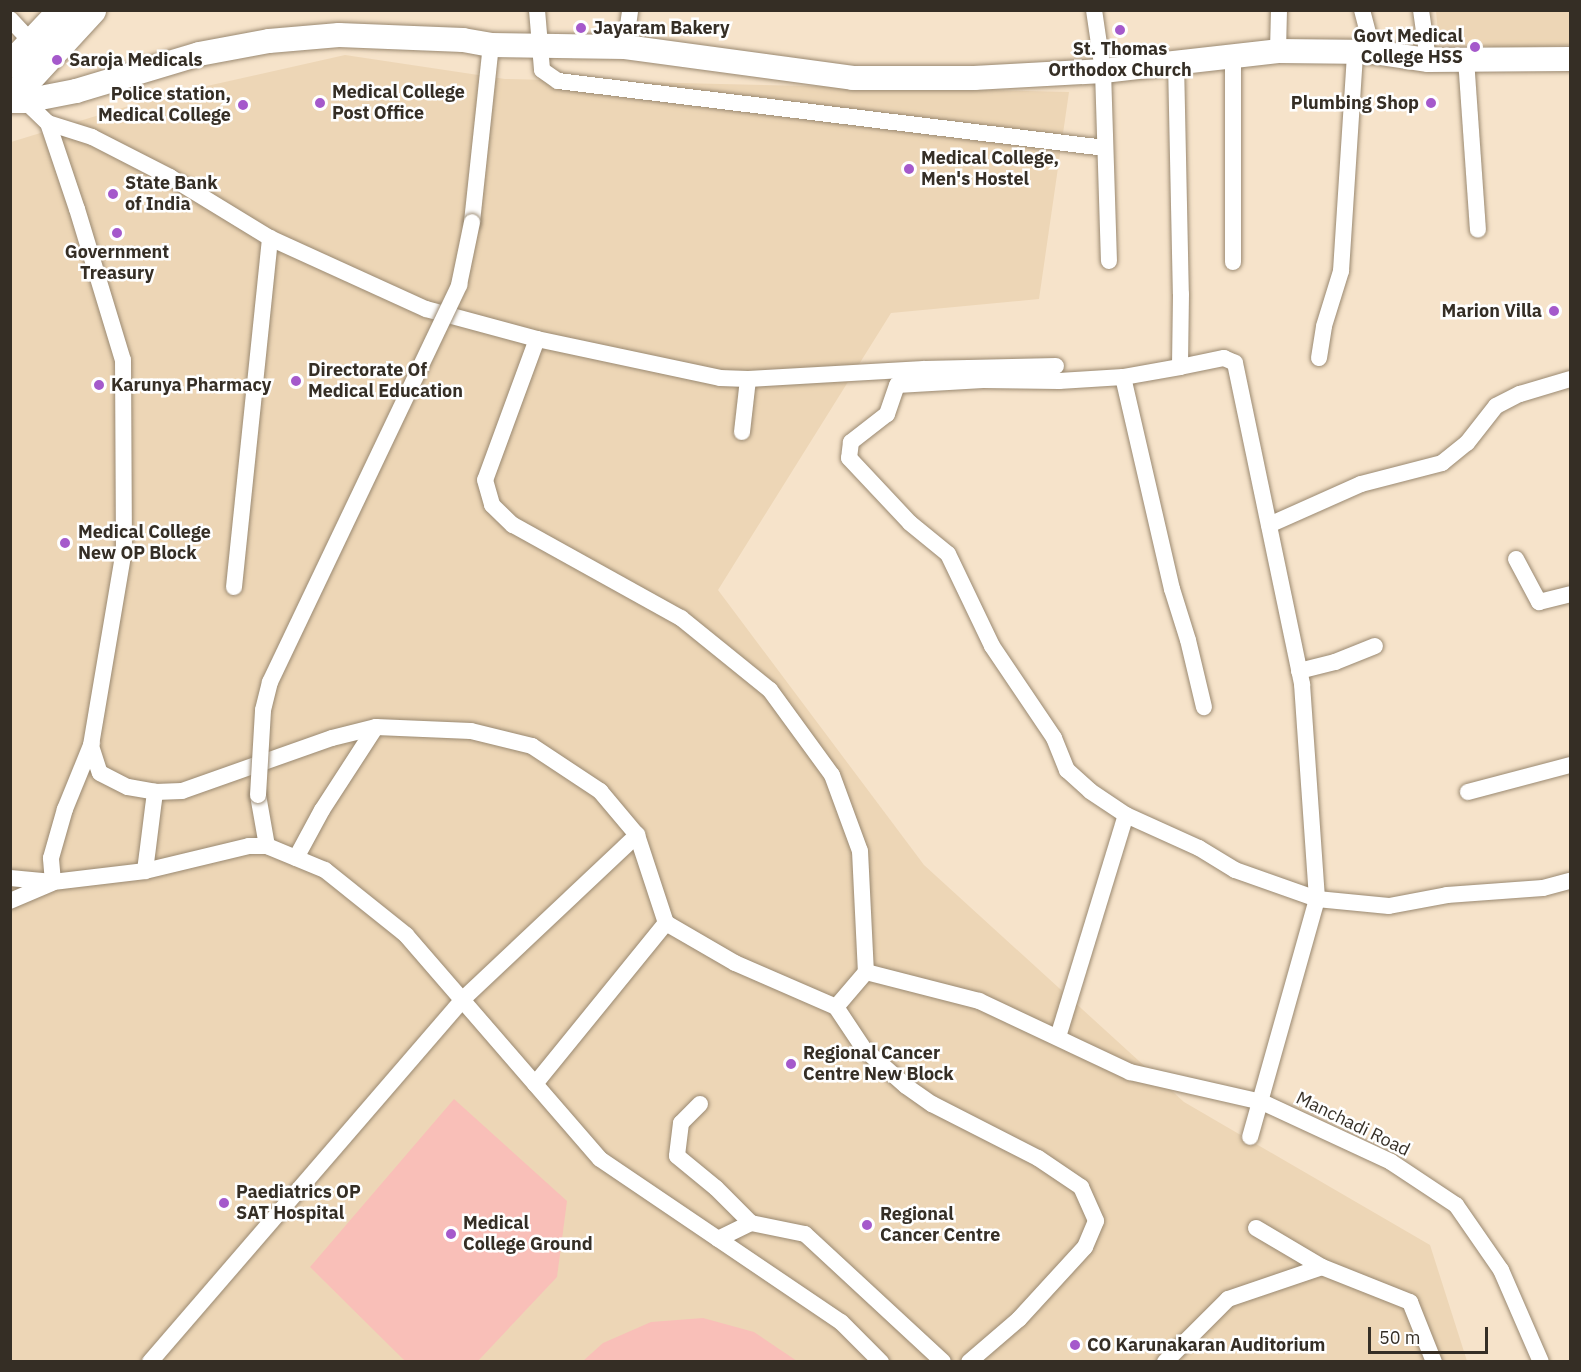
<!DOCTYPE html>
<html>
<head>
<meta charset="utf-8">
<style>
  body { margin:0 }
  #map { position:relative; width:1581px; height:1372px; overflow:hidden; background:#f6e3ca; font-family:"IBM Plex Sans",sans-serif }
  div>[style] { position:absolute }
  .built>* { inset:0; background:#edd6b6 }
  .green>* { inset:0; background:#f9bfb8 }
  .roads { filter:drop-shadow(0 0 2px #9a8971) drop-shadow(0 0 2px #9a8971) }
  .minor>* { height:16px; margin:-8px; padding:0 8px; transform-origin:8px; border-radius:8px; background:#fff }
  .secondary>* { height:24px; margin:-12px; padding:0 12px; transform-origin:12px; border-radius:12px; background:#fff }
  .primary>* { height:27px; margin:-13.5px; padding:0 13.5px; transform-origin:13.5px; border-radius:13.5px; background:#fff }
  .bridges { filter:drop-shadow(0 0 2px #9a8971) drop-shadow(0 0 2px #9a8971) }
  .minor-bridge>* { height:16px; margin:-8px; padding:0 8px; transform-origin:8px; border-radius:8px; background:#fff }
  .dots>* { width:16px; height:16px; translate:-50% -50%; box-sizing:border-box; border:3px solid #fff; border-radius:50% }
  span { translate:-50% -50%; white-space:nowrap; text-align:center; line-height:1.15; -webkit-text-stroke:5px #fff; paint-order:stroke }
  .poi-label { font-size:18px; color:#352e25; font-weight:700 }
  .left { translate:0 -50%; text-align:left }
  .right { translate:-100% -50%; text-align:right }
  .street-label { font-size:18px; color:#352e25 }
  .frame { position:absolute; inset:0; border:12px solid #352e25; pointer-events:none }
  .scale { position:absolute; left:1368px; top:1327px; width:120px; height:27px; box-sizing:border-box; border:3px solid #352e25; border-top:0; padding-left:8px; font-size:18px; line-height:21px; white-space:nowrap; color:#352e25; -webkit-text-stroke:4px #fff; paint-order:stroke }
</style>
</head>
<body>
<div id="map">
  <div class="built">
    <div style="clip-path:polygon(1436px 11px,1570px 11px,1570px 45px,1511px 48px,1439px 43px)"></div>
    <div style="clip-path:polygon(345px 55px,505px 79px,1069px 92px,1039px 299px,891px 313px,718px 590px,924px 865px,1184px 1102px,1430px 1245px,1467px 1361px,11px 1362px,11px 142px,158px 97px)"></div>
  </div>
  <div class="green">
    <div style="clip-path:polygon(454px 1099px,567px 1201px,557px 1277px,478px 1361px,405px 1361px,310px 1267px)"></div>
    <div style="clip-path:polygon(703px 1318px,754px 1332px,797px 1361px,583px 1361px,603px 1343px,651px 1322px)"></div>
  </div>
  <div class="roads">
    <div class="minor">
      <div style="left:537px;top:10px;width:60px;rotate:85.2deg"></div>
      <div style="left:542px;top:70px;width:19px;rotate:35deg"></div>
      <div style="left:558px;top:81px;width:551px;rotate:6.98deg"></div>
      <div style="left:1094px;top:10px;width:62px;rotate:81.6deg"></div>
      <div style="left:1103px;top:71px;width:190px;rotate:88.2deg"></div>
      <div style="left:1362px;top:10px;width:43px;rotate:75.3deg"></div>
      <div style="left:1421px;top:10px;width:50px;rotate:82deg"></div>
      <div style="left:10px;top:19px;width:38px;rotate:47deg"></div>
      <div style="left:625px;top:47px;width:37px;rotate:-82deg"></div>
      <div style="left:1278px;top:51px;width:41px;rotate:-88.6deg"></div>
      <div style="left:1466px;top:59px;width:171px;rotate:86deg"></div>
      <div style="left:1176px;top:62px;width:232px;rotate:88.8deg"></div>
      <div style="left:1181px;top:294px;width:73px;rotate:90.8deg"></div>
      <div style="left:1180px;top:367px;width:45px;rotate:-11.6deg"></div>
      <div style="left:1224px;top:358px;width:12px;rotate:24deg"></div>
      <div style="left:1235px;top:363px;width:328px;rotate:78.2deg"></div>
      <div style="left:1302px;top:684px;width:216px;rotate:86deg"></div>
      <div style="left:1317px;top:899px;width:247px;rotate:105.7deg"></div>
      <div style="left:25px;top:101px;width:32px;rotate:44deg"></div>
      <div style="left:48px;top:123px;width:91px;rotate:71.4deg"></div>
      <div style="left:77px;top:209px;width:158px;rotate:73.1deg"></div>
      <div style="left:123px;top:360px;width:190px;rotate:89.7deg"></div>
      <div style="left:124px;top:550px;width:199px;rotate:99.6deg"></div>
      <div style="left:91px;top:746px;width:28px;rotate:72deg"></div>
      <div style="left:100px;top:773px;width:31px;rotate:27deg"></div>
      <div style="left:128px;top:787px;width:27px;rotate:10deg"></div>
      <div style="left:155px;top:792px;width:27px;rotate:-2deg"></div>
      <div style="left:182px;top:791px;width:159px;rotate:-19.5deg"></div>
      <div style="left:332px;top:738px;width:45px;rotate:-14deg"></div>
      <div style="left:376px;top:727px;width:95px;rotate:2.4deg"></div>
      <div style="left:471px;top:731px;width:63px;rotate:13.8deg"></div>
      <div style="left:532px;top:746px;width:82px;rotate:33.5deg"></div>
      <div style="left:600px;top:791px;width:57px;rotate:49.9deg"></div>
      <div style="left:637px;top:835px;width:93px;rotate:71.8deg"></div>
      <div style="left:666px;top:923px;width:80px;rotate:30.1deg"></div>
      <div style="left:735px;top:963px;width:110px;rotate:23.5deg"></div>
      <div style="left:836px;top:1007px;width:50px;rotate:56.3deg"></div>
      <div style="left:864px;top:1049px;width:56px;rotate:41.4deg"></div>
      <div style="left:906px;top:1086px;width:32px;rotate:35deg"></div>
      <div style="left:932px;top:1104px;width:119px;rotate:27deg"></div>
      <div style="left:1038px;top:1158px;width:52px;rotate:34deg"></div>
      <div style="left:1081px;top:1187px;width:37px;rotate:66deg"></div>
      <div style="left:1096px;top:1221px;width:28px;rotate:113deg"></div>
      <div style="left:1085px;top:1247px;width:98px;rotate:132.5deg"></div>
      <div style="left:1019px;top:1319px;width:66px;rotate:139.3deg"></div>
      <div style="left:48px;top:123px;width:46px;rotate:17.7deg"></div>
      <div style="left:92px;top:137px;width:88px;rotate:27.1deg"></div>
      <div style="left:170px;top:177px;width:117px;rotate:31.4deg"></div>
      <div style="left:270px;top:238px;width:171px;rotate:24.5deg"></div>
      <div style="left:426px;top:309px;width:115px;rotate:15.1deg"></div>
      <div style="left:537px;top:339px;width:187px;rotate:12deg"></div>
      <div style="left:720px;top:378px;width:28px;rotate:2deg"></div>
      <div style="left:748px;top:379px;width:176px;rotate:-3.3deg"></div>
      <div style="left:924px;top:369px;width:132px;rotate:-1.3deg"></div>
      <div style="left:472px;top:222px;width:178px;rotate:-83.9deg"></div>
      <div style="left:1233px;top:262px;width:207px;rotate:-90deg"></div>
      <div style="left:537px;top:339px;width:150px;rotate:110.2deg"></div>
      <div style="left:485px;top:480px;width:26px;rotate:74deg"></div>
      <div style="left:492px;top:505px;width:29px;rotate:44deg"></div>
      <div style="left:513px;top:525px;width:192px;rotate:29deg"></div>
      <div style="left:681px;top:618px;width:114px;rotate:39deg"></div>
      <div style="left:770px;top:690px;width:105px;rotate:53.9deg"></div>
      <div style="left:832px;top:775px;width:81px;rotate:69.8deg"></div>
      <div style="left:860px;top:851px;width:121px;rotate:87.2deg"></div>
      <div style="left:866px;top:972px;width:46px;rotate:130.6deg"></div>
      <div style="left:1319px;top:358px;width:32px;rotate:-81deg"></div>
      <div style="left:1324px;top:326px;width:58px;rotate:-72.8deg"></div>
      <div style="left:1341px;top:271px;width:219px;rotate:-86.3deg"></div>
      <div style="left:1180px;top:367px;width:58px;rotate:170deg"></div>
      <div style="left:1123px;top:377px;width:64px;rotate:176.4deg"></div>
      <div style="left:1059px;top:381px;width:76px;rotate:-179.2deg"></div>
      <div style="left:983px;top:380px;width:86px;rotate:176.7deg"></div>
      <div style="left:897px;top:385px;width:31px;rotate:109deg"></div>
      <div style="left:887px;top:414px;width:46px;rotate:142.1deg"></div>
      <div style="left:851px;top:442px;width:16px;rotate:97deg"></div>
      <div style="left:849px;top:458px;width:89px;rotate:46.8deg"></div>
      <div style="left:910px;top:523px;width:49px;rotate:39.2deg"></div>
      <div style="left:948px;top:554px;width:102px;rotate:64.4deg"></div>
      <div style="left:992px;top:646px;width:111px;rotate:56deg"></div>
      <div style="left:1054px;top:738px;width:35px;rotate:68deg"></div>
      <div style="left:1067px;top:770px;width:31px;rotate:42deg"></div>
      <div style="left:1090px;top:791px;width:43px;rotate:33.7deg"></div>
      <div style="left:1126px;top:815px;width:80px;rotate:24.3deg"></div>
      <div style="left:1199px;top:848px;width:42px;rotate:31.4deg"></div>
      <div style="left:1235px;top:870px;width:87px;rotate:19.5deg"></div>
      <div style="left:1317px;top:899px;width:72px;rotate:5.6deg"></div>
      <div style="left:1389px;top:906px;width:59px;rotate:-10.7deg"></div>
      <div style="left:1447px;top:895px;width:96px;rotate:-4.2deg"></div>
      <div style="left:1543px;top:888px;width:28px;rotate:-15deg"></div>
      <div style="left:1123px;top:377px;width:218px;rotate:77deg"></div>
      <div style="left:1172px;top:589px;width:53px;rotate:72.6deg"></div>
      <div style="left:1188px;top:640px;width:69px;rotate:76.6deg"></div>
      <div style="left:742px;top:432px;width:53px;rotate:-83.5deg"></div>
      <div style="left:1269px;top:525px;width:101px;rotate:-24deg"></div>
      <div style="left:1361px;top:484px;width:84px;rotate:-14.5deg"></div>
      <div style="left:1442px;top:463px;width:32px;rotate:-39deg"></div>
      <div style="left:1467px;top:443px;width:47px;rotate:-51.9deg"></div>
      <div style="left:1496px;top:406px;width:27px;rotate:-27deg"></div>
      <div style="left:1520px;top:394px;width:52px;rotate:-16.7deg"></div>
      <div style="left:1516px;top:559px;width:49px;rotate:61.9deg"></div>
      <div style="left:1539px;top:602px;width:32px;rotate:-14deg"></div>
      <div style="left:234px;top:587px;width:351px;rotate:-84.1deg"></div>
      <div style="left:1299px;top:671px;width:37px;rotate:-14deg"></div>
      <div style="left:1335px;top:662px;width:43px;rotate:-21.8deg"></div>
      <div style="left:1468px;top:792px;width:106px;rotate:-14.8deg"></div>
      <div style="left:258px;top:795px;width:52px;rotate:80deg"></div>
      <div style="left:296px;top:858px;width:55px;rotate:-61.6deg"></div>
      <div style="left:322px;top:810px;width:99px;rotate:-57deg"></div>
      <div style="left:145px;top:871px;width:80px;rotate:-82.8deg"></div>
      <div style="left:10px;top:878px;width:43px;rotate:5.3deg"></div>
      <div style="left:53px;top:882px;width:93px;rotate:-6.8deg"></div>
      <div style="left:145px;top:871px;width:107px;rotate:-13.5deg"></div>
      <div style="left:249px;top:846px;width:18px"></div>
      <div style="left:267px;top:846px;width:63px;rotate:22.5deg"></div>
      <div style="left:325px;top:870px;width:104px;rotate:38.7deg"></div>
      <div style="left:406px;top:935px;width:296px;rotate:49.1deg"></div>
      <div style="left:600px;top:1159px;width:291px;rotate:34.1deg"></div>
      <div style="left:841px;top:1322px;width:57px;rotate:45deg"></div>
      <div style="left:53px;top:882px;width:24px;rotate:-95deg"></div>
      <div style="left:51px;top:858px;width:51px;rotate:-74.1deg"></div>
      <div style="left:65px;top:809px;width:71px;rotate:-67.8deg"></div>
      <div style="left:10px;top:901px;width:46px;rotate:-23.2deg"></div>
      <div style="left:866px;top:972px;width:117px;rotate:14.4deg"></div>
      <div style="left:979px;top:1001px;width:167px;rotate:25.2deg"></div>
      <div style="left:1130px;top:1072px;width:135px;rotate:12.8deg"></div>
      <div style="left:1262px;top:1102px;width:142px;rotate:24.9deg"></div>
      <div style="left:1391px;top:1162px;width:78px;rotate:33.5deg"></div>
      <div style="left:1456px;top:1205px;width:79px;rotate:55.3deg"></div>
      <div style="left:1501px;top:1270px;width:100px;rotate:66.5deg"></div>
      <div style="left:1058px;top:1037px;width:232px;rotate:-73deg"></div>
      <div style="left:535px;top:1084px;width:208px;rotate:-50.9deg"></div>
      <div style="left:700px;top:1104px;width:27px;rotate:135deg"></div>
      <div style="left:681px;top:1123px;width:33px;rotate:97deg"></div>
      <div style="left:677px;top:1156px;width:50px;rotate:39.4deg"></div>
      <div style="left:716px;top:1188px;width:49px;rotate:45deg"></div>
      <div style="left:1256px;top:1228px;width:77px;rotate:30.6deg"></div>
      <div style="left:718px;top:1239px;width:37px;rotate:-26deg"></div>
      <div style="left:751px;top:1223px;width:55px;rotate:11.5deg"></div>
      <div style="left:805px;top:1234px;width:188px;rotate:42.8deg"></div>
      <div style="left:150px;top:1362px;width:478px;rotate:-49.2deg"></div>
      <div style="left:462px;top:1000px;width:241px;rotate:-43.3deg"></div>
      <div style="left:1165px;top:1362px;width:89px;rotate:-45deg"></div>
      <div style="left:1228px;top:1299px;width:99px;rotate:-18.8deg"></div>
      <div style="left:1322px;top:1267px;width:95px;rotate:21.7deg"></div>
      <div style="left:1410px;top:1302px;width:65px;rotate:68.2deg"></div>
    </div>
    <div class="secondary">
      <div style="left:10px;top:101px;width:15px"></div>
      <div style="left:25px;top:101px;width:52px;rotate:-11.1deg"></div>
      <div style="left:76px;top:91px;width:128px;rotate:-16.7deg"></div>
      <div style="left:199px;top:54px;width:71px;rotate:-10.5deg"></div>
      <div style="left:269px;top:41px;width:70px;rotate:-4.9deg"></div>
      <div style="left:339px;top:35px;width:124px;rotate:2.3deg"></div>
      <div style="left:463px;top:40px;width:28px;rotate:10deg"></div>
      <div style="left:491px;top:45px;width:134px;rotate:0.9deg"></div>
      <div style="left:625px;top:47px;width:230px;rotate:7.7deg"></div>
      <div style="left:853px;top:78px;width:121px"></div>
      <div style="left:974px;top:78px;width:129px;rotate:-3.1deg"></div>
      <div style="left:1103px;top:71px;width:176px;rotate:-6.5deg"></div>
      <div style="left:1278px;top:51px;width:95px;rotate:0.6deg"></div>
      <div style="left:1373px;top:52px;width:56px;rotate:8.3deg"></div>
      <div style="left:1428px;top:60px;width:142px;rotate:-0.4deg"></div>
    </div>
    <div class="primary">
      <div style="left:10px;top:64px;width:74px;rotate:-46.6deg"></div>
      <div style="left:10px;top:99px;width:121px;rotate:-47.3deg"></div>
    </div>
  </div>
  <div class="bridges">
    <div class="minor-bridge">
      <div style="left:258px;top:795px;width:85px;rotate:-86.6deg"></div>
      <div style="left:263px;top:710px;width:29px;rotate:-76deg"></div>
      <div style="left:270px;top:682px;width:440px;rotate:-64.5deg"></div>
      <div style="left:459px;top:285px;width:64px;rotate:-78.3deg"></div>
    </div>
  </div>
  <div class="dots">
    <div style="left:581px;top:28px;background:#a559cb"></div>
    <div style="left:1120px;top:30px;background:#a559cb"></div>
    <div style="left:1475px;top:47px;background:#a559cb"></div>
    <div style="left:57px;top:60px;background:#a559cb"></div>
    <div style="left:320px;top:103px;background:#a559cb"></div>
    <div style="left:1431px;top:103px;background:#a559cb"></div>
    <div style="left:243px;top:105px;background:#a559cb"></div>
    <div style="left:909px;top:169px;background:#a559cb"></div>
    <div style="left:113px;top:194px;background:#a559cb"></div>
    <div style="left:117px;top:233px;background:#a559cb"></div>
    <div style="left:1554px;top:311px;background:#a559cb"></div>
    <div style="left:296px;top:381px;background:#a559cb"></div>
    <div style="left:99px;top:385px;background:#a559cb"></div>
    <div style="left:65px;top:543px;background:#a559cb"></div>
    <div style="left:791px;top:1064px;background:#a559cb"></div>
    <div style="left:224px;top:1203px;background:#a559cb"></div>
    <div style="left:867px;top:1225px;background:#a559cb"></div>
    <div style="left:451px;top:1234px;background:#a559cb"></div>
    <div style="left:1075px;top:1345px;background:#a559cb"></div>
  </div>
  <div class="poi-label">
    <span class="left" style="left:593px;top:28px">Jayaram Bakery</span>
    <span class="right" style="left:1463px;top:47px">Govt Medical<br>College HSS</span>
    <span style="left:1120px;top:60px">St. Thomas<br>Orthodox Church</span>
    <span class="left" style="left:69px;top:60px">Saroja Medicals</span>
    <span class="left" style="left:332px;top:103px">Medical College<br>Post Office</span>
    <span class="right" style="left:231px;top:105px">Police station,<br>Medical College</span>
    <span class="right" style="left:1419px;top:103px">Plumbing Shop</span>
    <span class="left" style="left:921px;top:169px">Medical College,<br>Men's Hostel</span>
    <span class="left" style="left:125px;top:194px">State Bank<br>of India</span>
    <span style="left:117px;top:263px">Government<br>Treasury</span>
    <span class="right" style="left:1542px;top:311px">Marion Villa</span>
    <span class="left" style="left:308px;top:381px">Directorate Of<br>Medical Education</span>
    <span class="left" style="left:111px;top:385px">Karunya Pharmacy</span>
    <span class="left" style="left:78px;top:543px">Medical College<br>New OP Block</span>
    <span class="left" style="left:803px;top:1064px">Regional Cancer<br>Centre New Block</span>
    <span class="left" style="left:236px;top:1203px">Paediatrics OP<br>SAT Hospital</span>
    <span class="left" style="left:880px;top:1225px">Regional<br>Cancer Centre</span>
    <span class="left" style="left:463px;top:1234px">Medical<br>College Ground</span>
    <span class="left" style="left:1087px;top:1345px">CO Karunakaran Auditorium</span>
  </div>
  <div class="street-label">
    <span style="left:1353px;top:1124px;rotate:26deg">Manchadi Road</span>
  </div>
  <div class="frame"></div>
  <div class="scale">50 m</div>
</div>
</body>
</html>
